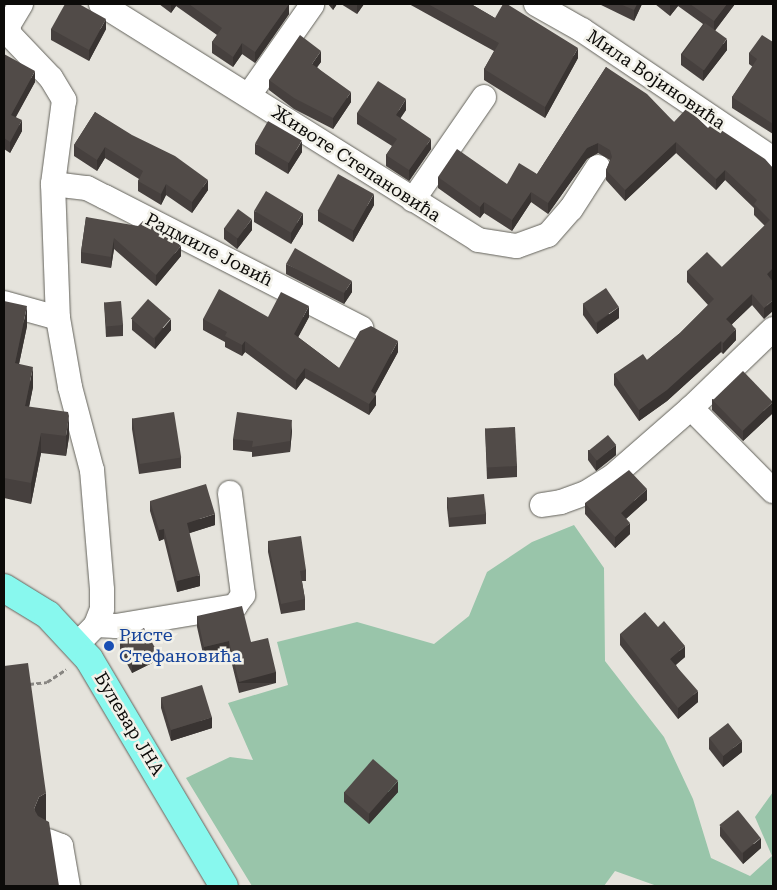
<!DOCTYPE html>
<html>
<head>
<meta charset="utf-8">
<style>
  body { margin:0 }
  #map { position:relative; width:777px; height:890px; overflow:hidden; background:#e5e3dc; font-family:"Roboto Serif",serif }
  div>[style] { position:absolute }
  .green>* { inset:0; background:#99c5aa }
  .path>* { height:3px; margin-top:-1.5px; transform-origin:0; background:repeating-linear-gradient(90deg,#878581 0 5px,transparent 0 7.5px) }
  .roads { filter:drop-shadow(0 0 1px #64635c) drop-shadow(0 0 1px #64635c) }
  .minor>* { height:24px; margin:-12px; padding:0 12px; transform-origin:12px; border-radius:12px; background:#fff }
  .major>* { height:28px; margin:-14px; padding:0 14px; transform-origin:14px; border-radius:14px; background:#88f8ee }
  .wall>* { inset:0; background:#46403e }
  .shaded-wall>* { inset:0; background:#393432; transform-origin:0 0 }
  .building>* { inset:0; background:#514b48; transform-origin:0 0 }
  .dots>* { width:14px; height:14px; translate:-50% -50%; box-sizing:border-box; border:2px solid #f2f1e9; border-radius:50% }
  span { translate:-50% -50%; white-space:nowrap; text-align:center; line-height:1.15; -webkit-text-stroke:5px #f2f1e9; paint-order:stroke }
  .street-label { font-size:18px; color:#0c0b09 }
  .transit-label { font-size:18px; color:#164399 }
  .left { translate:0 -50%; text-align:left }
  .frame { position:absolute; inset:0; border:5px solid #0c0b09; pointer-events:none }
</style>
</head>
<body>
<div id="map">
  <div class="green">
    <div style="clip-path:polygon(574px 525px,604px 568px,605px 661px,664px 737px,693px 799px,711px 858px,750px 876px,772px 856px,755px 817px,773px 792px,773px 886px,657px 886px,615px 871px,604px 886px,252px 886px,186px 778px,230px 757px,253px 760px,228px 703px,288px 685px,277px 642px,357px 622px,434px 644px,469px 616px,487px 572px,532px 542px)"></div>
  </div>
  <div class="path">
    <div style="left:29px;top:684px;width:18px;rotate:-6deg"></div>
    <div style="left:47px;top:682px;width:23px;rotate:-34deg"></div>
  </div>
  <div class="roads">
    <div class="minor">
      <div style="left:21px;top:4px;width:26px;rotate:121deg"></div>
      <div style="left:8px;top:26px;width:9px;rotate:77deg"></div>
      <div style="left:10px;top:35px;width:59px;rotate:46.4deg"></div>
      <div style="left:51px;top:78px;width:26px;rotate:59deg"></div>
      <div style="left:64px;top:100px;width:85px;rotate:97.5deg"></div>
      <div style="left:53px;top:184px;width:134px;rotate:87.9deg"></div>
      <div style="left:58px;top:318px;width:70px;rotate:80.1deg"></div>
      <div style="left:70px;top:387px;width:86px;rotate:75.2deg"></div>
      <div style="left:92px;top:470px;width:120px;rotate:85.2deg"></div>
      <div style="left:102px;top:590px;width:19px;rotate:90deg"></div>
      <div style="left:102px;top:609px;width:17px;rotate:111deg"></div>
      <div style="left:96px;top:625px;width:28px;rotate:134deg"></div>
      <div style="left:101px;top:4px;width:445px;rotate:32deg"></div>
      <div style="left:478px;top:240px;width:39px;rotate:9deg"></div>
      <div style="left:517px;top:246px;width:33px;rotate:-20deg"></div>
      <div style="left:548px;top:235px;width:35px;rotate:-49deg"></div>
      <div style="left:571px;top:209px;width:50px;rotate:-57.3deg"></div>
      <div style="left:536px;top:4px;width:53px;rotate:29.5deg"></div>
      <div style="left:582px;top:30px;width:230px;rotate:34deg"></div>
      <div style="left:249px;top:95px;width:110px;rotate:-55deg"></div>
      <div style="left:53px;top:184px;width:34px;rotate:7deg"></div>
      <div style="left:87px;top:188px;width:20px;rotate:27deg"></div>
      <div style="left:105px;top:197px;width:288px;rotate:27.1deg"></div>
      <div style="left:413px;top:200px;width:125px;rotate:-55.4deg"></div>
      <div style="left:4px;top:303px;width:56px;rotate:15.5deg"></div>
      <div style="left:691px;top:408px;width:117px;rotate:45.3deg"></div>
      <div style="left:542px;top:505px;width:19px;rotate:-9deg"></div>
      <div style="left:561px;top:502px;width:27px;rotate:-20deg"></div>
      <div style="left:586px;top:493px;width:32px;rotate:-32deg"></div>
      <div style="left:613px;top:476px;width:103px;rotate:-41.1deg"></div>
      <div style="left:691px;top:408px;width:114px;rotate:-43.9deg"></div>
      <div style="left:96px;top:625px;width:20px;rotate:3deg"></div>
      <div style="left:116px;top:626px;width:121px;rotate:-9.5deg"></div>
      <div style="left:235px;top:606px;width:14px;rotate:-54deg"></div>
      <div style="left:243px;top:595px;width:103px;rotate:-97.3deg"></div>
      <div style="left:48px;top:841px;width:14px;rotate:21deg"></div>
      <div style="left:61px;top:846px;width:41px;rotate:80.1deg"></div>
    </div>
    <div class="major">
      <div style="left:4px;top:588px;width:52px;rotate:31.5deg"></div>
      <div style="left:48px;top:615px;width:60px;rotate:47deg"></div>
      <div style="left:89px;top:659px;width:264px;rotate:59.3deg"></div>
    </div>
  </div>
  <div class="wall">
    <div style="clip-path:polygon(159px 4px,289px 4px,289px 14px,255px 63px,242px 54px,233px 67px,212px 53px,212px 42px,217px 35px,176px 6px,171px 13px)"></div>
    <div style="clip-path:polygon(328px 4px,337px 4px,333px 10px)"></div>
    <div style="clip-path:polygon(341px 4px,364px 4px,357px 14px)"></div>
    <div style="clip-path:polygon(409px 4px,471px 4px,495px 18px,578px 58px,545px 118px,484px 80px,484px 69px,494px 51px)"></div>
    <div style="clip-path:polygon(599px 4px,642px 4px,634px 21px)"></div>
    <div style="clip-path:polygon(655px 4px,735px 4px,715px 30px,727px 50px,703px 81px,681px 65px,681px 54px,703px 24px,678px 6px,670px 16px)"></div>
    <div style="clip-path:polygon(51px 29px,106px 29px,89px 61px,51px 40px)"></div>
    <div style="clip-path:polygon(773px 42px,773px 134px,732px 108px,732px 97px,753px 67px,749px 64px,749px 53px)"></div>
    <div style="clip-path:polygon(4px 54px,35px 82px,16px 117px,22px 131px,10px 153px,4px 149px)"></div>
    <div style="clip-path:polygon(321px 62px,317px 67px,351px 102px,333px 129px,294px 109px,269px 90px,269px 80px)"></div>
    <div style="clip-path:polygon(606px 67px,674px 122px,708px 128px,773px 168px,773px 279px,772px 280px,764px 319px,752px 305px,732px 324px,736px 340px,723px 354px,721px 352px,667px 401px,639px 421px,614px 385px,614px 374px,647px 360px,680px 333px,708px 305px,687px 282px,687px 271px,722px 267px,765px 226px,754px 215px,754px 208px,725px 180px,716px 190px,676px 153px,625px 201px,606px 180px,606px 170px,610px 160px,598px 153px,587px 159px,548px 214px,531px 202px,512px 231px,484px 213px,480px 218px,438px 188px,438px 177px,507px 184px,537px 174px)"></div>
    <div style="clip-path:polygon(406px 110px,400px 118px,431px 149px,409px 181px,386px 166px,386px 155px,392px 146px,357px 124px,357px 113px)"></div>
    <div style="clip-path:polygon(95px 112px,208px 190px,192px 213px,166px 195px,161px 205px,138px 191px,138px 181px,139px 179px,105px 158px,97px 171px,74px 156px,74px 145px)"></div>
    <div style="clip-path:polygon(255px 144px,302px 152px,288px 174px,255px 154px)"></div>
    <div style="clip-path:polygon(374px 205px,353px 242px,318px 221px,318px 211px)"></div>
    <div style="clip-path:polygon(254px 211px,303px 224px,291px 244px,254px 222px)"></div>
    <div style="clip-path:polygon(86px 217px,181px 256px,156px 286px,114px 249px,111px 268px,81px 263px,81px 252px)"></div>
    <div style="clip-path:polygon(224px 228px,252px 230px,237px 249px,224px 239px)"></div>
    <div style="clip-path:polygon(286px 264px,352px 292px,344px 304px,286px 274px)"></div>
    <div style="clip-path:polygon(4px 301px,27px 326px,19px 364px,33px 387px,29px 407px,69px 437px,66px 456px,41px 453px,31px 504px,4px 498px)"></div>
    <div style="clip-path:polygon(104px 302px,123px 325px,123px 336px,106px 337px)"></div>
    <div style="clip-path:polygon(583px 304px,619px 318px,597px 334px,583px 315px)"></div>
    <div style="clip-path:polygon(268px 317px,309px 317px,298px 337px,339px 368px,398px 352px,375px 394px,376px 405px,369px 415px,305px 378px,296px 390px,245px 352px,242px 356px,225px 347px,225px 342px,203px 330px,203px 319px)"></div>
    <div style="clip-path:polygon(132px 319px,171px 330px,155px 349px,132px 330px)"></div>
    <div style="clip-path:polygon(712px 399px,773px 413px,743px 441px,712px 410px)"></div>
    <div style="clip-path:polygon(132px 418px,181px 457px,181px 468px,139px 474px,132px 429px)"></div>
    <div style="clip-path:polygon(485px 428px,517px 466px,517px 477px,487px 479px)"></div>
    <div style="clip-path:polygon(292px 431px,290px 452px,252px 457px,252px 452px,233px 450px,233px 439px)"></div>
    <div style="clip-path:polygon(588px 450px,616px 455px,596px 471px,588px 460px)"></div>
    <div style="clip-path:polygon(447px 497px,486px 514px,486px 524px,449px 527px,447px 508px)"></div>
    <div style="clip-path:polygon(647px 500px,626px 519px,630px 534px,615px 548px,585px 514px,585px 503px)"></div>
    <div style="clip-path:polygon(150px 501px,215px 525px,189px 533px,200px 586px,177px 592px,164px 539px,159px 541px,150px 511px)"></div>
    <div style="clip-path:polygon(268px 541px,306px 570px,306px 581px,302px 581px,305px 599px,305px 610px,281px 614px,268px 552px)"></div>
    <div style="clip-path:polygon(197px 616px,251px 642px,276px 683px,239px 693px,229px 652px,204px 658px,197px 627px)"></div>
    <div style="clip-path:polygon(658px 627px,685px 657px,676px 665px,698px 702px,678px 719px,620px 645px,620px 634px)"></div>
    <div style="clip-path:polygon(120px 640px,156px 661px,132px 673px,120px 651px)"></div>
    <div style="clip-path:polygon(161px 698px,212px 728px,171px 741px,161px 708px)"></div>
    <div style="clip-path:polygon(709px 738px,742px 752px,723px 767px,709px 749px)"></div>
    <div style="clip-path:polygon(344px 792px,398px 792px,369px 824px,344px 802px)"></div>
    <div style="clip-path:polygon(720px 826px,761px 848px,743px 864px,720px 836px)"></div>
  </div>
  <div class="shaded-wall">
    <div style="clip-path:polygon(171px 4px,176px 4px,176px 6px,171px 13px)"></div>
    <div style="clip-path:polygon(289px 4px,289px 14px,255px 63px,255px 52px)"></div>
    <div style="clip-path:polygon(333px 4px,337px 4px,333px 10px)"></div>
    <div style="clip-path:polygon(357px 4px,364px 4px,357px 14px)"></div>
    <div style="clip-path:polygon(637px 4px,642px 4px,634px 21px,634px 10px)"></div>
    <div style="clip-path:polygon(671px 4px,678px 4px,678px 6px,670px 16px,670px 5px)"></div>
    <div style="clip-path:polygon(727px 4px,735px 4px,714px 32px,714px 21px)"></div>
    <div style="clip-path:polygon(106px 19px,106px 29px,89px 61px,89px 50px)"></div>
    <div style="clip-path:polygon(727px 39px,727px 50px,703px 81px,703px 70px)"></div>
    <div style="clip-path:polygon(242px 43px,242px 54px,233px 67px,233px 57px)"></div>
    <div style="clip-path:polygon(578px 48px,578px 58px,545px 118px,545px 107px)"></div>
    <div style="clip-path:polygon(321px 51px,321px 62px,312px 74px,312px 64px)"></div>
    <div style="clip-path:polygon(35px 71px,35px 82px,11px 125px,11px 115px)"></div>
    <div style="clip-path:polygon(351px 92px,351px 102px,333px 129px,333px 118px)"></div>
    <div style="clip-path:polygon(406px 99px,406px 110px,396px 125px,396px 115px)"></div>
    <div style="clip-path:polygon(22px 120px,22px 131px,10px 153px,10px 142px)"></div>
    <div style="clip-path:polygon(431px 139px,431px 149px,409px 181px,409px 170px)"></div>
    <div style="clip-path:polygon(302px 141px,302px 152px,288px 174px,288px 163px)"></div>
    <div style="clip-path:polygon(676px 142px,676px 153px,625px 201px,625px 190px)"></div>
    <div style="clip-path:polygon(598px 143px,598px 153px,587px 159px,548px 214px,548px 203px,587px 148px)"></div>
    <div style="clip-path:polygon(105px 147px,105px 158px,97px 171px,97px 160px)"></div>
    <div style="clip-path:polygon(725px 170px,725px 180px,716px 190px,716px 179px)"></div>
    <div style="clip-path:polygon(208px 180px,208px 190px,192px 213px,192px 202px)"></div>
    <div style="clip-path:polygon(166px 184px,166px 195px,161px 205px,161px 194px)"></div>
    <div style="clip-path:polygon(531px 192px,531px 202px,512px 231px,512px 220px)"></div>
    <div style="clip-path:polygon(374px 194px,374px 205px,353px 242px,353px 231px)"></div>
    <div style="clip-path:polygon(484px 202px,484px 213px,480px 218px,480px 207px)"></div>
    <div style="clip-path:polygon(303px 213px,303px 224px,291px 244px,291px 233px)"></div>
    <div style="clip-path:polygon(252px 219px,252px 230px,237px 249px,237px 238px)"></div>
    <div style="clip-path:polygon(114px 238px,114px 249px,111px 268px,111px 257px)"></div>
    <div style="clip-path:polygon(181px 246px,181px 256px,156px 286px,156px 275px)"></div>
    <div style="clip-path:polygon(773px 268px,773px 279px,767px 285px,767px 274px)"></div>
    <div style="clip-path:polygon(352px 281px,352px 292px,344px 304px,344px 293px)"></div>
    <div style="clip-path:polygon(752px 294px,752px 305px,726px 330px,726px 319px)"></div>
    <div style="clip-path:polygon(773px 300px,773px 311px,764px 319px,764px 308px)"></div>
    <div style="clip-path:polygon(27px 306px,27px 326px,15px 383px,15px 363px)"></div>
    <div style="clip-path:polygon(309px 306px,309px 317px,294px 345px,294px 334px)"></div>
    <div style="clip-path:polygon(619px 307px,619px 318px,597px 334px,597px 323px)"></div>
    <div style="clip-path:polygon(171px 319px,171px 330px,155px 349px,155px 338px)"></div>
    <div style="clip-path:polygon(736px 329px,736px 340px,723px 354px,723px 343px)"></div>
    <div style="clip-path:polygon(245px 341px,245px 352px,242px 356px,242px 345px)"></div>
    <div style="clip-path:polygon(398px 341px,398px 352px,371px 402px,371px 391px)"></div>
    <div style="clip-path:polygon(721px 341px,721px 352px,667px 401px,639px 421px,639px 410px)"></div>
    <div style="clip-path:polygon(33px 367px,33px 387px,25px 427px,25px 406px)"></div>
    <div style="clip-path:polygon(305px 368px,305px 378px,296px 390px,296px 380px)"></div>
    <div style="clip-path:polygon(376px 395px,376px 405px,369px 415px,369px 404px)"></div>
    <div style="clip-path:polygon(773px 402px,773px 413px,743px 441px,743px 430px)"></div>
    <div style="clip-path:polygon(69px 416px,69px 437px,66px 456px,66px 436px)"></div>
    <div style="clip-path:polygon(292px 420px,292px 431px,290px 452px,290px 441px)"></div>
    <div style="clip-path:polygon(41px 433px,41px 453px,31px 504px,31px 483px)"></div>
    <div style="clip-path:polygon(616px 445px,616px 455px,596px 471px,596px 460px)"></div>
    <div style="clip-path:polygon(647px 489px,647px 500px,621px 523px,621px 513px)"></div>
    <div style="clip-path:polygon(215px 514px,215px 525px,187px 534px,187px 523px)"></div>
    <div style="clip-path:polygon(630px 523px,630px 534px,615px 548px,615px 537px)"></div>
    <div style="clip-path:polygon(164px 529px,164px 539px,159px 541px,159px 530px)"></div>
    <div style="clip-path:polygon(200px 575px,200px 586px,177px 592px,177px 581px)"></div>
    <div style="clip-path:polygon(229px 641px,229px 652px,204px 658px,204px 647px)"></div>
    <div style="clip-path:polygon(685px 646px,685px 657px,670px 669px,670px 659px)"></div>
    <div style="clip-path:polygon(156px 650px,156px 661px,132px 673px,132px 662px)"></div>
    <div style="left:276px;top:672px;width:11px;height:38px;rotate:90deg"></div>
    <div style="clip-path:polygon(698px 691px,698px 702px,678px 719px,678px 708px)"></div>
    <div style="clip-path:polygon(212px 717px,212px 728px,171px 741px,171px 730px)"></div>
    <div style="clip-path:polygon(742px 741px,742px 752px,723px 767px,723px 756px)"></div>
    <div style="clip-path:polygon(398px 781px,398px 792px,369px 824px,369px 813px)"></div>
    <div style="clip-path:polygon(46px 793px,46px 827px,39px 831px,34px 809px,39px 797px)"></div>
    <div style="clip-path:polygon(761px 838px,761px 848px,743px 864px,743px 853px)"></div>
  </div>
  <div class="building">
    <div style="clip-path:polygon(65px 4px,79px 4px,106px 19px,89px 50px,51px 29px)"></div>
    <div style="clip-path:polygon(189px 4px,289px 4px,255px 52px,242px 43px,233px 57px,212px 42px,222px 28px)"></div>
    <div style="clip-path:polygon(428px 4px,471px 4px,495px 18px,503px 4px,507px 4px,578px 48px,545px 107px,484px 69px,499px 43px)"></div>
    <div style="clip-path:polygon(620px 4px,637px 4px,634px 10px)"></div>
    <div style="clip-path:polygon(690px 4px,727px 4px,714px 21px)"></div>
    <div style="left:705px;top:23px;width:27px;height:39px;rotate:36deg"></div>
    <div style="clip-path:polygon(300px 35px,321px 51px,312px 64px,351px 92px,333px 118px,294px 98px,269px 80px)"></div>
    <div style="clip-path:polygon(762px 35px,773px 42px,773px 124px,732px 97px,757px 59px,749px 53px)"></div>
    <div style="clip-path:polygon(4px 54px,35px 71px,11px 115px,22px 120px,10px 142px,4px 138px)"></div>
    <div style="clip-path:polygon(606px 67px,647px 94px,674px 122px,687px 108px,708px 128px,712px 124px,765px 159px,773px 168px,773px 268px,767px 274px,773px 282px,773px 300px,764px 308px,752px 294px,726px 319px,736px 329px,723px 343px,721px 341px,667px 390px,639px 410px,614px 374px,643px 354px,647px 360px,680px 333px,714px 299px,687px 271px,707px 252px,722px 267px,770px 220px,754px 204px,757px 200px,725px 170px,716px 179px,676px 142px,625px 190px,606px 170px,612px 157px,610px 150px,598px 143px,587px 148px,548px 203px,531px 192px,512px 220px,484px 202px,480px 207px,438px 177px,457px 149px,507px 184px,519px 163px,537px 174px)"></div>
    <div style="clip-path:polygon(378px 81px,406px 99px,396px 115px,431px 139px,409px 170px,386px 155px,397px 139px,357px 113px)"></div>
    <div style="clip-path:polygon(95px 112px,132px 135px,175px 156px,208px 180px,192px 202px,166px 184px,161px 194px,138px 181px,143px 171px,105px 147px,97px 160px,74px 145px)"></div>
    <div style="left:268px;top:121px;width:39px;height:26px;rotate:30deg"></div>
    <div style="left:338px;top:174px;width:41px;height:42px;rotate:29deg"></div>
    <div style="left:266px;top:191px;width:43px;height:23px;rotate:31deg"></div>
    <div style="left:238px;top:209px;width:17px;height:24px;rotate:36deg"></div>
    <div style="clip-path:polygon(86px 217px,138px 226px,143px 221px,168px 234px,181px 246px,156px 275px,114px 238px,111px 257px,81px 252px)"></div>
    <div style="clip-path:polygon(295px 248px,352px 281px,344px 293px,286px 264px)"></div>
    <div style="left:606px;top:288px;width:23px;height:28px;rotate:56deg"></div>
    <div style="clip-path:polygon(219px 289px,268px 317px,281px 292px,309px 306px,294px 334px,339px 368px,360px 331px,371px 326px,398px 341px,371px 391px,376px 395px,369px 404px,305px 368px,296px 380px,245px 341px,242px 345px,225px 336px,227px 332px,203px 319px)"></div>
    <div style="left:148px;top:299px;width:30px;height:26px;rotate:41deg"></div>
    <div style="clip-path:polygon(4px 301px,27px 306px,15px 363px,33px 367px,25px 406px,68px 412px,69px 416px,66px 436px,41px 433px,31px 483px,4px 478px)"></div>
    <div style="left:121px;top:301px;width:24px;height:17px;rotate:85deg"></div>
    <div style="left:743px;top:371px;width:43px;height:42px;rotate:46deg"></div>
    <div style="left:174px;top:412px;width:46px;height:42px;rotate:81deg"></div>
    <div style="clip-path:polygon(237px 412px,292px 420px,290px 441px,252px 447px,253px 441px,233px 439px)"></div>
    <div style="left:515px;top:427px;width:39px;height:30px;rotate:87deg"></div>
    <div style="left:608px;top:435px;width:13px;height:25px;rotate:51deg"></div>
    <div style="clip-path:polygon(629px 470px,647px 489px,621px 513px,630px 523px,615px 537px,585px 503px)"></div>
    <div style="clip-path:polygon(206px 484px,215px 514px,187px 523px,200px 575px,177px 581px,164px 529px,159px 530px,150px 501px)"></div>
    <div style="left:484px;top:494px;width:20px;height:37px;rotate:84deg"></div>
    <div style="clip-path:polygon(301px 536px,306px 570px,300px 571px,305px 599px,281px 604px,268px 541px)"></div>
    <div style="clip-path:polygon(242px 606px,251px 642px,268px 638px,276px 672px,239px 682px,229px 641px,204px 647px,197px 616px)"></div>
    <div style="clip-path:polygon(645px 612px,658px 627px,664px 621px,685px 646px,670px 659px,698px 691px,678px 708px,620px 634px)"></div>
    <div style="left:144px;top:628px;width:25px;height:27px;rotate:61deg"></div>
    <div style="clip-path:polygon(28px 663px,46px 793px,39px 797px,34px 809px,38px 816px,49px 822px,59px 886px,4px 886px,4px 666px)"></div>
    <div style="left:202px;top:685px;width:34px;height:43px;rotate:73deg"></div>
    <div style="left:728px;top:723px;width:23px;height:24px;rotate:52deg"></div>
    <div style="left:373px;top:759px;width:33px;height:44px;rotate:41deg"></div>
    <div style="left:738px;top:810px;width:36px;height:24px;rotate:51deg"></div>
  </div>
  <div class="dots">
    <div style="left:109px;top:646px;background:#1a4fb4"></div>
  </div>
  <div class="street-label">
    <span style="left:656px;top:80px;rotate:34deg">Мила Војиновића</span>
    <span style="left:356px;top:164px;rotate:33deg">Животе Степановића</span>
    <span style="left:209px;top:250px;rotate:27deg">Радмиле Јовић</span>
    <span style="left:129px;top:724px;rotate:59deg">Булевар ЈНА</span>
  </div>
  <div class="transit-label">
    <span class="left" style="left:119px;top:646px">Ристе<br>Стефановића</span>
  </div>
  <div class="frame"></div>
</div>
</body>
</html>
